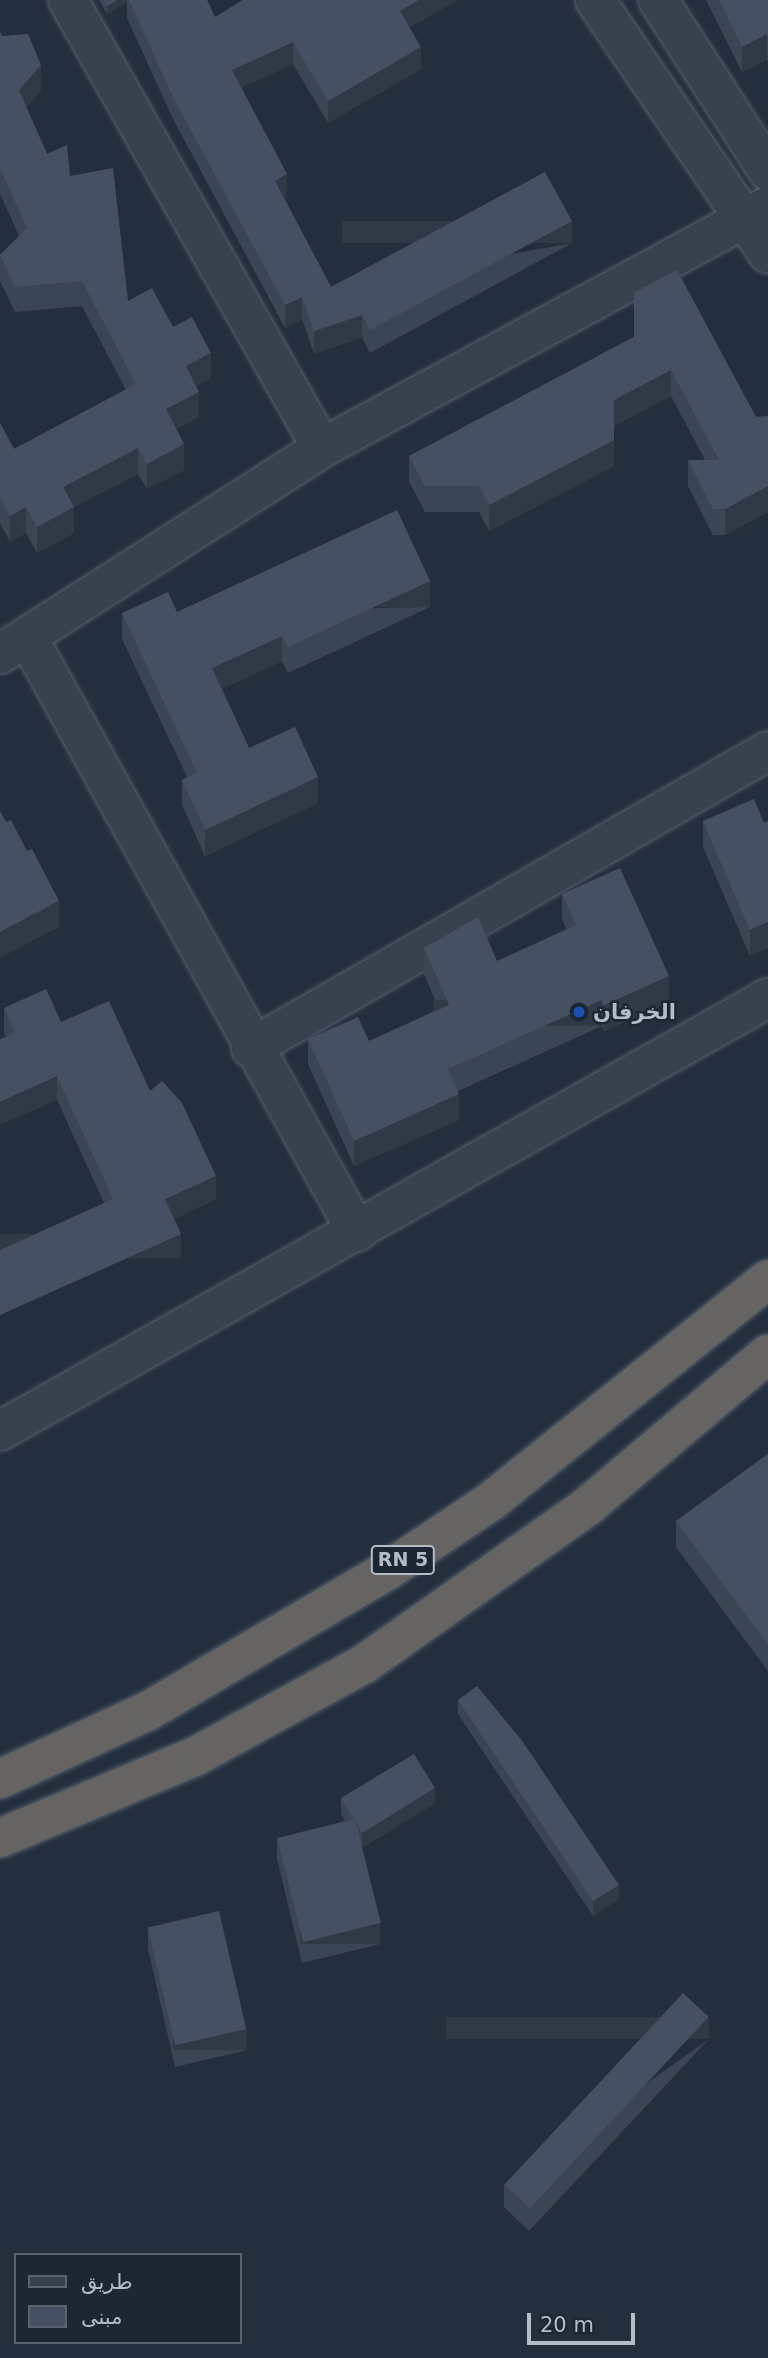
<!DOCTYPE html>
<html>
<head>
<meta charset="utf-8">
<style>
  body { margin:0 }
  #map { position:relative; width:768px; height:2358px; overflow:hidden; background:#242f3e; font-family:"DejaVu Sans",Cairo,sans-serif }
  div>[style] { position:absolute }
  .roads { filter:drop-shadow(0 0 2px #565f6c) drop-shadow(0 0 2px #565f6c) }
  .minor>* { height:38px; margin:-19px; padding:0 19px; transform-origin:19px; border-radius:19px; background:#38414e }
  .trunk>* { height:38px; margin:-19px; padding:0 19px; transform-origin:19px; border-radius:19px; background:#656462 }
  .wall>* { inset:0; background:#3b4654 }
  .shaded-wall>* { inset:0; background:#303945; transform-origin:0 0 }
  .building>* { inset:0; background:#455162; transform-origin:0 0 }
  .dots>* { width:19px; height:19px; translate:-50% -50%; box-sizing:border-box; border:4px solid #1d2633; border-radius:50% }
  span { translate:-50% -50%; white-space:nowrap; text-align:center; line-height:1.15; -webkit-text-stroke:5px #1d2633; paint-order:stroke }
  .shield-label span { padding:2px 5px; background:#1d2633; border:2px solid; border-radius:5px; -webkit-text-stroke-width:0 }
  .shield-label { font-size:19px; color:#b4bcc9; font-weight:700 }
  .poi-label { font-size:21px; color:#b4bcc9; font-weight:700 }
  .left { translate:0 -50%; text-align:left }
  .legend { position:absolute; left:14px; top:2253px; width:228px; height:91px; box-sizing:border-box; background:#1d2633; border:2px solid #59626f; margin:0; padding:9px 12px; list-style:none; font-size:21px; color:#b4bcc9 }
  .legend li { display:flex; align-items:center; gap:14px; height:35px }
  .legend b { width:35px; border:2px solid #59626f }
  .scale { position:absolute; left:527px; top:2313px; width:108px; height:32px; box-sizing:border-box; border:4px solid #b4bcc9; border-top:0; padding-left:9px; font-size:21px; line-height:24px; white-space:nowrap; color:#b4bcc9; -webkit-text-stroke:5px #1d2633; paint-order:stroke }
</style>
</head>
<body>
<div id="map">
  <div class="roads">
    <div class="minor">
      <div style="left:68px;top:0;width:515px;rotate:60.45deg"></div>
      <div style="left:595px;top:0;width:307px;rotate:55.7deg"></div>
      <div style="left:658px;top:0;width:203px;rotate:57.2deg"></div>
      <div style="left:28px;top:638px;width:679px;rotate:61.02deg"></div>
      <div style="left:0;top:654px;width:382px;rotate:-32.6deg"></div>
      <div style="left:322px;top:448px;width:507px;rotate:-28.48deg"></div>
      <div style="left:251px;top:1048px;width:596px;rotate:-29.88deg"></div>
      <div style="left:0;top:1431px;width:882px;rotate:-29.41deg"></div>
    </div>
    <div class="trunk">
      <div style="left:0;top:1779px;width:163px;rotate:-24.7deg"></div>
      <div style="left:148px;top:1711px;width:278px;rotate:-30.4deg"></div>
      <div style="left:388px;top:1570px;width:123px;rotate:-33.7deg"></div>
      <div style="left:490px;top:1502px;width:356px;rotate:-38.7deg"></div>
      <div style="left:0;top:1838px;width:212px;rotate:-22.7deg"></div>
      <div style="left:196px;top:1756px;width:192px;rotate:-28.7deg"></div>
      <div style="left:364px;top:1664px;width:276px;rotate:-35.2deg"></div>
      <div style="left:589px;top:1505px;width:234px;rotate:-40.2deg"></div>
    </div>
  </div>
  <div class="wall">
    <div style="clip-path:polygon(99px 0,207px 0,215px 17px,410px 28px,421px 69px,328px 123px,293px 64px,241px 88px,287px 197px,284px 198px,331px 287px,572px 243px,370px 353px,362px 337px,314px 354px,302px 319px,285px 328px,173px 119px,127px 18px,127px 2px,107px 14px)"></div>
    <div style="clip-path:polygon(706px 0,768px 0,768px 62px,767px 60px,742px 72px)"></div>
    <div style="clip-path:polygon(0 32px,41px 91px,26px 107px,47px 154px,70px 176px,128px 301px,173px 327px,211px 378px,196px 386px,199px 417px,176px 429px,184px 470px,147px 489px,138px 474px,74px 507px,74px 533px,37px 553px,26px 533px,10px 542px,0 523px,0 423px,14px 449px,126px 390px,82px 306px,15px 312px,0 281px,0 255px,19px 236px,0 194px)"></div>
    <div style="clip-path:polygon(634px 337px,756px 417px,768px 416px,768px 512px,725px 535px,713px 535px,688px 486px,688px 460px,705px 460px,671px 396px,614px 426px,614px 466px,489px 531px,479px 512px,425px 512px,409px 482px,409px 456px)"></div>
    <div style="clip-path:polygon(430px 607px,288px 673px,282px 661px,222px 689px,249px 748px,318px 803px,205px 856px,182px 805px,182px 780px,187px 777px,122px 639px,122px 613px)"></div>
    <div style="clip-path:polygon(754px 799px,750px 956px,703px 847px,703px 821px)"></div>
    <div style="clip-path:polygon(562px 894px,669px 1002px,604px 1031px,602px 1026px,458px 1091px,459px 1120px,354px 1166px,308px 1064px,308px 1039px,369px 1041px,439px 1009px,424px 974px,424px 948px,497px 961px,567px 930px,562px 919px)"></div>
    <div style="clip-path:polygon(4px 1008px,61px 1022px,150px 1091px,216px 1199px,174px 1219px,181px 1258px,104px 1203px,57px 1100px,6px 1037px,4px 1032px)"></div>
    <div style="clip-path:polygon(768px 1454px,768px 1671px,676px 1547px,676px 1521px)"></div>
    <div style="clip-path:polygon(458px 1700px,619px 1899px,593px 1916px,458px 1714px)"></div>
    <div style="clip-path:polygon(341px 1798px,435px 1803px,362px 1848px,380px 1944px,302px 1963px,277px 1859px,277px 1838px,345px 1821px,341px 1814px)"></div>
    <div style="clip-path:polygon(148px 1928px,247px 2050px,175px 2067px,148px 1949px)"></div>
    <div style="clip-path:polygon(709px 2039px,529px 2231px,504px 2207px,504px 2185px)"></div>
  </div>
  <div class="shaded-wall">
    <div style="clip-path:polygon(117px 0,127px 0,127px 2px,107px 14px,107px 6px)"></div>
    <div style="clip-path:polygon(419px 0,458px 0,400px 33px,400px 11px)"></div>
    <div style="clip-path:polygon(767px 34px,767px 60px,742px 72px,742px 47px)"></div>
    <div style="clip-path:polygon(293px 42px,293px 64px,232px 92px,232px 70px)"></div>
    <div style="clip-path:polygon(421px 47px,421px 69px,328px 123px,328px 101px)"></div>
    <div style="clip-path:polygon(41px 65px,41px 91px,19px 115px,19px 90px)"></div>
    <div style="clip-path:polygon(287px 174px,287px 197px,275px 203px,275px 181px)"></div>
    <div style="left:572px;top:221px;width:22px;height:230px;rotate:90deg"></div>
    <div style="clip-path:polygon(302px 297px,302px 319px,285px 328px,285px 305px)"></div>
    <div style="clip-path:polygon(362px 315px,362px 337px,314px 354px,314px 331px)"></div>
    <div style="clip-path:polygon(211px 353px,211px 378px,186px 391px,186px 366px)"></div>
    <div style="clip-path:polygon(671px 370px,671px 396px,614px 426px,614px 400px)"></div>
    <div style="clip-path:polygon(199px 392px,199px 417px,166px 435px,166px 409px)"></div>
    <div style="clip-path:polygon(614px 440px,614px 466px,489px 531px,489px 505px)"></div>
    <div style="clip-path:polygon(184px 444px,184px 470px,147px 489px,147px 464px)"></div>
    <div style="clip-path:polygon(138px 448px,138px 474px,63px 513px,63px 487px)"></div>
    <div style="clip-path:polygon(768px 486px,768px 512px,725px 535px,725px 509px)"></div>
    <div style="clip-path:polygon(26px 507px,26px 533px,10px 542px,10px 516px)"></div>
    <div style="clip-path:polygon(74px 507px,74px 533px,37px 553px,37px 527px)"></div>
    <div style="left:430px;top:581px;width:26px;height:157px;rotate:90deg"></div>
    <div style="clip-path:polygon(282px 636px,282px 661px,212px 694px,212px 668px)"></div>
    <div style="clip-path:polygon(318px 777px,318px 803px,205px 856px,205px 830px)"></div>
    <div style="clip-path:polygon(59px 901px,59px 927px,0 958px,0 932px)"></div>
    <div style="clip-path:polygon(768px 922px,768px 948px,750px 956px,750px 930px)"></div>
    <div style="clip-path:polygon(669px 976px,669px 1002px,604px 1031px,604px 1005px)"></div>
    <div style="left:602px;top:1000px;width:26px;height:169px;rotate:90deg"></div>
    <div style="clip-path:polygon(57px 1076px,57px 1100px,0 1125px,0 1102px)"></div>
    <div style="clip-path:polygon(459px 1094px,459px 1120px,354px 1166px,354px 1141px)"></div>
    <div style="clip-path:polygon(216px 1176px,216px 1199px,165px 1223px,165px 1199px)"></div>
    <div style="left:181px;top:1234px;width:24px;height:198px;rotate:90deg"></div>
    <div style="clip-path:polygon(435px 1788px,435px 1803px,362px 1848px,362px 1833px)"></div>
    <div style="clip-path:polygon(619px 1885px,619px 1899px,593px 1916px,593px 1901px)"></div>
    <div style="left:380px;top:1923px;width:21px;height:80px;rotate:90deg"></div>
    <div style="left:709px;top:2017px;width:22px;height:263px;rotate:90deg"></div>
    <div style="left:247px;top:2029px;width:21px;height:74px;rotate:90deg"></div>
  </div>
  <div class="building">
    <div style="clip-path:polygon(103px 0,117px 0,107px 6px)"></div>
    <div style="clip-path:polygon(129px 0,207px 0,215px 17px,243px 0,419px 0,400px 11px,421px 47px,328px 101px,293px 42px,232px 70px,287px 174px,275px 181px,331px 287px,545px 172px,572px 221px,370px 330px,362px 315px,314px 331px,302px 297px,285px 305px,173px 97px)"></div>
    <div style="clip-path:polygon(719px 0,768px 0,768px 36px,767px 34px,742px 47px)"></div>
    <div style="clip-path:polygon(0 32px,2px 36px,28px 34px,41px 65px,19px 90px,47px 154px,67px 145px,70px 176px,113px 168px,128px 301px,152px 288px,173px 327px,192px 317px,211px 353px,186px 366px,199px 392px,166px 409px,184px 444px,147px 464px,138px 448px,63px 487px,74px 507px,37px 527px,26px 507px,10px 516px,0 497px,0 423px,14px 449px,136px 384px,82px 281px,15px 287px,0 255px,27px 228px,0 168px)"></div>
    <div style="clip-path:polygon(677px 270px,756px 417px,768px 416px,768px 486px,725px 509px,713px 509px,688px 460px,719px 460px,671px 370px,614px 400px,614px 440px,489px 505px,479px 486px,425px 486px,409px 456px,634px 337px,634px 293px)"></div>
    <div style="clip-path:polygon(397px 510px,430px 581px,288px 647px,282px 636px,212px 668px,249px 748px,295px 727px,318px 777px,205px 830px,182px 780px,197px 773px,122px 613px,168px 592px,177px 612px)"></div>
    <div style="clip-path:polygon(754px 799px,764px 823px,768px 821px,768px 922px,750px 930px,703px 821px)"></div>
    <div style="clip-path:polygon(0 811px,6px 822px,11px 820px,27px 851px,32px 849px,59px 901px,0 932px)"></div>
    <div style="clip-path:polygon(620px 868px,669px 976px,604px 1005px,602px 1000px,448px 1069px,459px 1094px,354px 1141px,308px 1039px,358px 1017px,369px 1041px,449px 1005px,424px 948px,478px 917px,497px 961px,576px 925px,562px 894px)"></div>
    <div style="clip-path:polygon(46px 989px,61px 1022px,109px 1001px,150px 1091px,162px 1081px,182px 1103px,216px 1176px,165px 1199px,181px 1234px,0 1315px,0 1250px,113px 1199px,57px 1076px,0 1102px,0 1039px,15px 1033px,4px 1008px)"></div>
    <div style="clip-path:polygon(768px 1454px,768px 1645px,676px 1521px)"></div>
    <div style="clip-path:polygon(477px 1686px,523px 1742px,619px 1885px,593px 1901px,458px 1700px)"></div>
    <div style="clip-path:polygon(414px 1754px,435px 1788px,362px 1833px,355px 1819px,354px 1819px,341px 1798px)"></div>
    <div style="left:355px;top:1819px;width:107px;height:80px;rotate:76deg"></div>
    <div style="left:219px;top:1911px;width:121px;height:73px;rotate:77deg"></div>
    <div style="left:683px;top:1993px;width:35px;height:262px;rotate:43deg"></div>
  </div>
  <div class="dots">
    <div style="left:579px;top:1012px;background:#1a4fb4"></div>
  </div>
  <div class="shield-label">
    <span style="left:403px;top:1560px">RN 5</span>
  </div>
  <div class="poi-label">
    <span class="left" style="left:593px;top:1012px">الخرفان</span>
  </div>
  <ul class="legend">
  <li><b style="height:9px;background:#38414e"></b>طريق</li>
  <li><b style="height:19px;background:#455162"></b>مبنى</li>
  </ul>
  <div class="scale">20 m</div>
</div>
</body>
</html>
